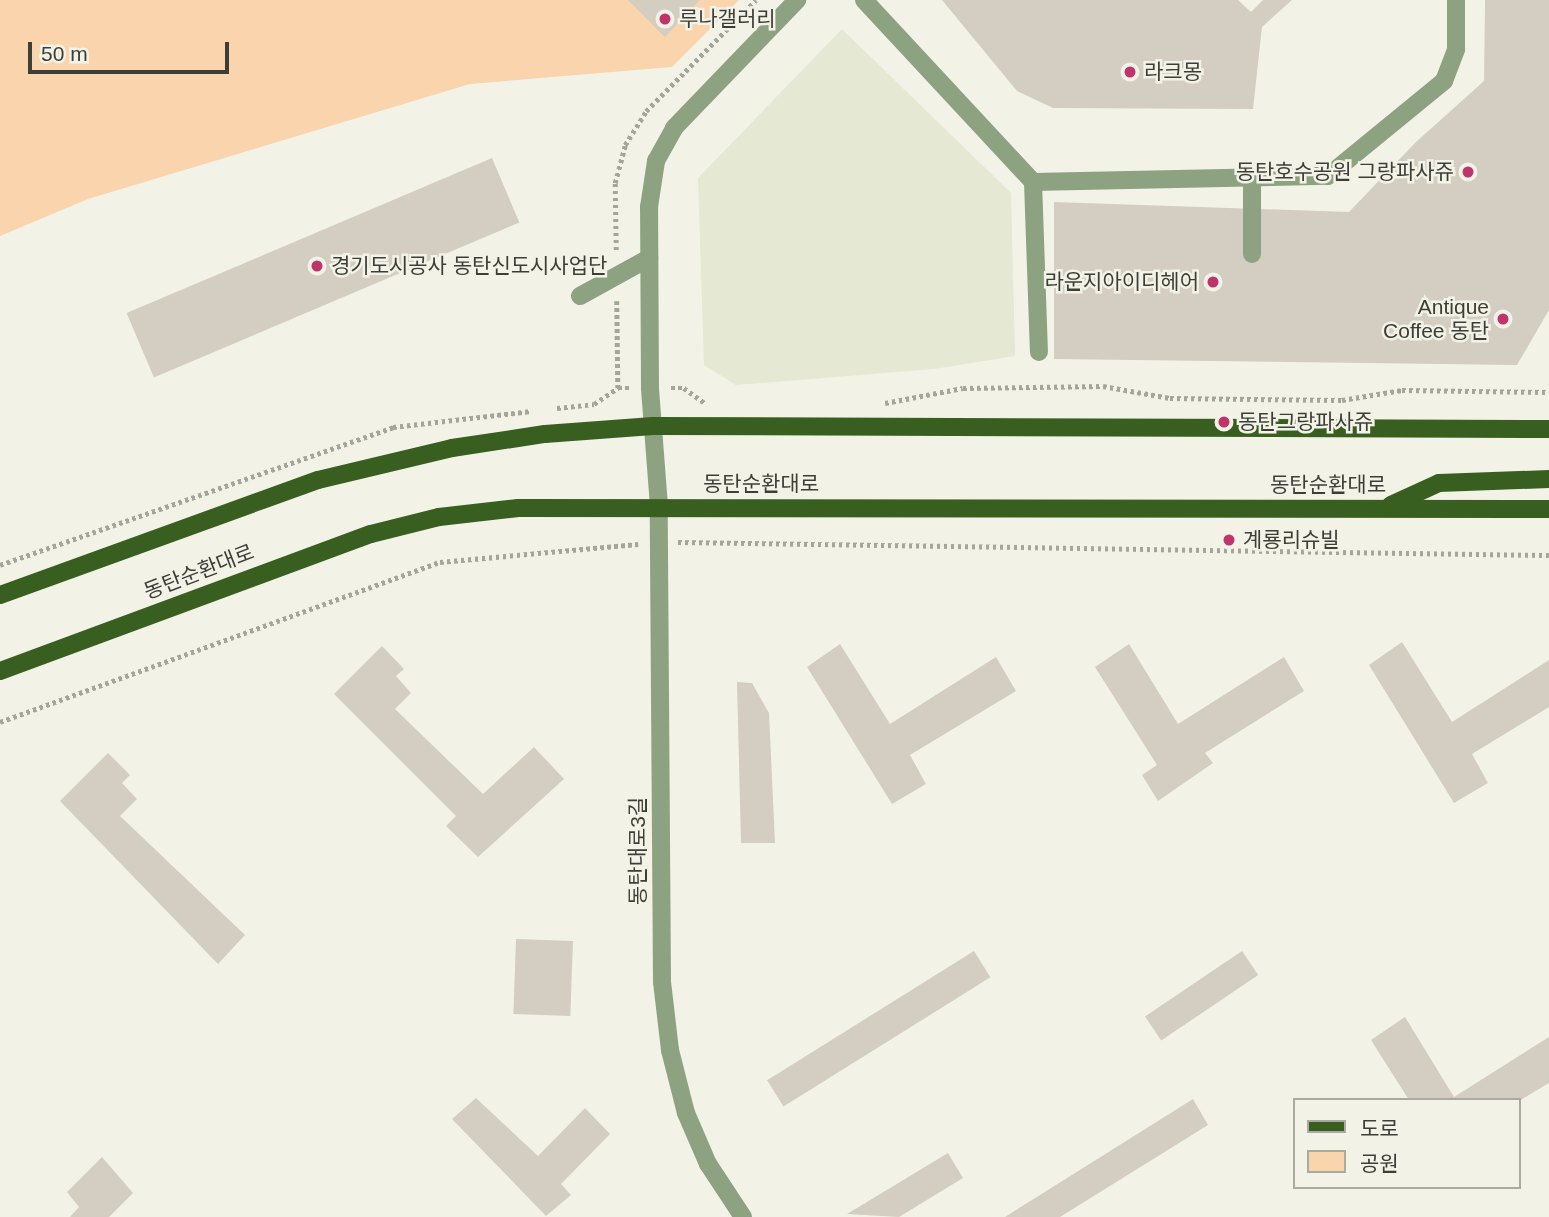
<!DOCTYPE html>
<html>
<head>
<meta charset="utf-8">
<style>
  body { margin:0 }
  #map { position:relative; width:1549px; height:1217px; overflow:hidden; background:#f2f3e6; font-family:Arial,"Noto Sans KR",sans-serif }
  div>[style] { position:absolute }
  .built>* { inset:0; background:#e5e8d3 }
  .green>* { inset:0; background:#f9d4ad }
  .building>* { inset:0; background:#d3cec1; transform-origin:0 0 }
  .path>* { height:4.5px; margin-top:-2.25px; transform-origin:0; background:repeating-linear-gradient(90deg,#a4a59b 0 3.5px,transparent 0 7px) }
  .minor>* { height:18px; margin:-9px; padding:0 9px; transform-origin:9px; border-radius:9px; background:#8ca281 }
  .major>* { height:18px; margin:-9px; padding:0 9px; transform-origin:9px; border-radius:9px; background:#395f20 }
  .dots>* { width:19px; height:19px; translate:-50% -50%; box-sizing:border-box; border:4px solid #f2f3e6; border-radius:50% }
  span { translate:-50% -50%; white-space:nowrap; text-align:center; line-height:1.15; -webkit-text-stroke:5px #f2f3e6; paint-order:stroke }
  .poi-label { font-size:21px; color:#3d3e38 }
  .left { translate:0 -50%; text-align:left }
  .right { translate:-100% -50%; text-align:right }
  .street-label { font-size:21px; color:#3d3e38 }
  .legend { position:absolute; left:1293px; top:1098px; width:228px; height:91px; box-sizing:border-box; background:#f2f3e6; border:2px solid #aaaba0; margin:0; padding:9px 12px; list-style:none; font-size:21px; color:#3d3e38 }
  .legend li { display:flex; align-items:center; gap:14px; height:35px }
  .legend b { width:35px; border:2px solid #aaaba0 }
  .scale { position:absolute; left:28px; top:42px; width:201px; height:32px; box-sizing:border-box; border:4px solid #3d3e38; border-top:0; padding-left:9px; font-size:21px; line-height:24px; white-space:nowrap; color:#3d3e38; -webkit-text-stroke:5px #f2f3e6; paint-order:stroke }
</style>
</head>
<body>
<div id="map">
  <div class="built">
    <div style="clip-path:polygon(842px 29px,1011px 193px,1015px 356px,934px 369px,736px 385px,704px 365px,698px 178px)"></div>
  </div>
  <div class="green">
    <div style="clip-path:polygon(0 0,739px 0,672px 67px,470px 84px,88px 199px,0 236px)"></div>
  </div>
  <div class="building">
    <div style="clip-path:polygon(628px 0,700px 0,665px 37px)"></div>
    <div style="clip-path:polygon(942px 0,1238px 0,1251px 12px,1263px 0,1292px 0,1262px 27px,1253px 109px,1053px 108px,1017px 91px)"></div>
    <div style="clip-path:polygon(1485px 0,1549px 0,1549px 310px,1517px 365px,1054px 359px,1054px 202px,1349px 212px,1416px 142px,1484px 81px)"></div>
    <div style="left:492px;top:158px;width:70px;height:397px;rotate:67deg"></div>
    <div style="clip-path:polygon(1402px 642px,1452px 722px,1549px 660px,1549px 707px,1472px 754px,1488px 783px,1454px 803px,1369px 665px)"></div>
    <div style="clip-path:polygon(840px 644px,890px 724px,996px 657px,1016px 691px,910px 755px,926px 784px,892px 804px,807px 667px)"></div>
    <div style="clip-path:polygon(1129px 644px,1178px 724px,1284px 657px,1304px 691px,1205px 753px,1213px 763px,1158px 801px,1142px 775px,1157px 765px,1095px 667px)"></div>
    <div style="clip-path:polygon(382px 646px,404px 669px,396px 676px,411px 693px,395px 709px,483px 794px,534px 747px,564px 779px,478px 857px,446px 826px,456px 816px,334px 694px)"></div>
    <div style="clip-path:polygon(737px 682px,752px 683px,769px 713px,775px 843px,741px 843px)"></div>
    <div style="clip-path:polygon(108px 753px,130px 775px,122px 783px,137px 799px,120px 816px,245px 935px,218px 964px,60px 801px)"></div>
    <div style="left:516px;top:939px;width:57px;height:75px;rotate:2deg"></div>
    <div style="left:974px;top:951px;width:31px;height:244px;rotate:58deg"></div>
    <div style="left:1242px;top:951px;width:29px;height:117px;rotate:56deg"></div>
    <div style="clip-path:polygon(1405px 1017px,1454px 1097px,1549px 1037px,1549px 1083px,1519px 1101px,1409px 1100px,1371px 1040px)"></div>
    <div style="clip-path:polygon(476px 1098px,538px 1156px,585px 1108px,610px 1134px,561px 1184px,571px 1195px,546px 1216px,452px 1119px)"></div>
    <div style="clip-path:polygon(1193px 1099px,1208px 1125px,1060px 1217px,1005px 1217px)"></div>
    <div style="clip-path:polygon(948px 1153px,963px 1178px,899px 1217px,847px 1214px)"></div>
    <div style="clip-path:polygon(102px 1157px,133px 1193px,109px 1217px,70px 1217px,79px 1207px,67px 1192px)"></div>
  </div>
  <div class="path">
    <div style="left:616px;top:250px;width:67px;rotate:-90.9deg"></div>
    <div style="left:615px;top:183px;width:39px;rotate:-75deg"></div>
    <div style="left:625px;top:145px;width:40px;rotate:-58deg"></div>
    <div style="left:646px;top:111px;width:156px;rotate:-45.3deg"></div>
    <div style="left:617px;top:301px;width:87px;rotate:89.3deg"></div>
    <div style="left:671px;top:388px;width:13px"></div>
    <div style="left:684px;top:388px;width:27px;rotate:36deg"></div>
    <div style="left:885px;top:403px;width:79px;rotate:-10.9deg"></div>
    <div style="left:963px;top:388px;width:140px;rotate:-0.8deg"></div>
    <div style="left:1103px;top:386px;width:68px;rotate:10.2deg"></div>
    <div style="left:1170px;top:398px;width:172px;rotate:0.7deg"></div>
    <div style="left:1342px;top:400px;width:61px;rotate:-9.5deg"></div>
    <div style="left:1402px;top:390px;width:147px;rotate:0.8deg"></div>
    <div style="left:557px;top:408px;width:37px;rotate:-6deg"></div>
    <div style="left:594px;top:404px;width:29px;rotate:-34deg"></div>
    <div style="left:618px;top:388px;width:12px"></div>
    <div style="left:678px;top:542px;width:871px;rotate:0.86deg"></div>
    <div style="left:0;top:565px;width:417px;rotate:-19.3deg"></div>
    <div style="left:393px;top:427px;width:139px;rotate:-6.6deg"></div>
    <div style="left:0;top:722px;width:468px;rotate:-20deg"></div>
    <div style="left:440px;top:562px;width:199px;rotate:-5.2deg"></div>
  </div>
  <div class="minor">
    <div style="left:864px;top:0;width:248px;rotate:47.1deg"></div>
    <div style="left:1033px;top:182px;width:295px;rotate:-1.2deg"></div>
    <div style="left:1328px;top:176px;width:150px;rotate:-39.3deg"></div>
    <div style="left:1444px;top:81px;width:34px;rotate:-69deg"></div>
    <div style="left:1456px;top:49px;width:49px;rotate:-90deg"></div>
    <div style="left:1252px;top:177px;width:77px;rotate:90deg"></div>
    <div style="left:1033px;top:182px;width:170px;rotate:88deg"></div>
    <div style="left:580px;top:296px;width:79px;rotate:-28.8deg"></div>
    <div style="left:743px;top:1217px;width:64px;rotate:-123.4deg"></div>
    <div style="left:708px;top:1164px;width:56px;rotate:-113.3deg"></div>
    <div style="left:686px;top:1113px;width:65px;rotate:-104.3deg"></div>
    <div style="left:670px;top:1050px;width:68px;rotate:-96.7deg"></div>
    <div style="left:662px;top:982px;width:476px;rotate:-90.4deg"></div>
    <div style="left:659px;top:506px;width:118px;rotate:-94.4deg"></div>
    <div style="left:650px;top:388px;width:181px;rotate:-90.3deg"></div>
    <div style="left:649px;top:207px;width:47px;rotate:-81.3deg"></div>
    <div style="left:656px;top:161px;width:38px;rotate:-61deg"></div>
    <div style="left:674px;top:128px;width:178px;rotate:-46.1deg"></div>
  </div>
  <div class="major">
    <div style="left:1391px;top:505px;width:53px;rotate:-24.6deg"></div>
    <div style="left:1439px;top:483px;width:110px;rotate:-2.1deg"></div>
    <div style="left:0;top:595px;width:338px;rotate:-19.9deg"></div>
    <div style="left:318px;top:480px;width:138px;rotate:-13.4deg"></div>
    <div style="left:452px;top:448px;width:94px;rotate:-8.6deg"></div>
    <div style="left:545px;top:434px;width:108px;rotate:-4.2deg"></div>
    <div style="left:653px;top:426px;width:896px;rotate:0.19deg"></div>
    <div style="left:0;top:671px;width:395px;rotate:-20.3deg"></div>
    <div style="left:371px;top:534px;width:70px;rotate:-14deg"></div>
    <div style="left:439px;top:517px;width:80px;rotate:-6.5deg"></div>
    <div style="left:518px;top:508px;width:1031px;rotate:0.06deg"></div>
  </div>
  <div class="dots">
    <div style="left:665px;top:19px;background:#bf346b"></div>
    <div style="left:1130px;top:72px;background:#bf346b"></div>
    <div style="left:1468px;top:172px;background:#bf346b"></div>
    <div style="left:317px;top:266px;background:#bf346b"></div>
    <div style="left:1213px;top:282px;background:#bf346b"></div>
    <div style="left:1503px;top:319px;background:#bf346b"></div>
    <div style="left:1224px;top:422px;background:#bf346b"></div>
    <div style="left:1229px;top:540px;background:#bf346b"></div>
  </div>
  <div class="poi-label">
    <span class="left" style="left:679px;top:19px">루나갤러리</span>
    <span class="left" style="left:1144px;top:72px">라크몽</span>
    <span class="right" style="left:1454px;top:172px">동탄호수공원 그랑파사쥬</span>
    <span class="left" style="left:331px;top:266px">경기도시공사 동탄신도시사업단</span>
    <span class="right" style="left:1199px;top:282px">라운지아이디헤어</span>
    <span class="right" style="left:1489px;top:319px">Antique<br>Coffee 동탄</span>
    <span class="left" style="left:1238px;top:422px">동탄그랑파사쥬</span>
    <span class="left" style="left:1243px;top:540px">계룡리슈빌</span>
  </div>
  <div class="street-label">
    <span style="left:761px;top:484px">동탄순환대로</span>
    <span style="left:1328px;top:485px">동탄순환대로</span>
    <span style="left:199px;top:572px;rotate:-21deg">동탄순환대로</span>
    <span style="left:638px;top:851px;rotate:-90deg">동탄대로3길</span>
  </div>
  <ul class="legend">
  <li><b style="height:9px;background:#395f20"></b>도로</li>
  <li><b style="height:19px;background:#f9d4ad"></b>공원</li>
  </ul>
  <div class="scale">50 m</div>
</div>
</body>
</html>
